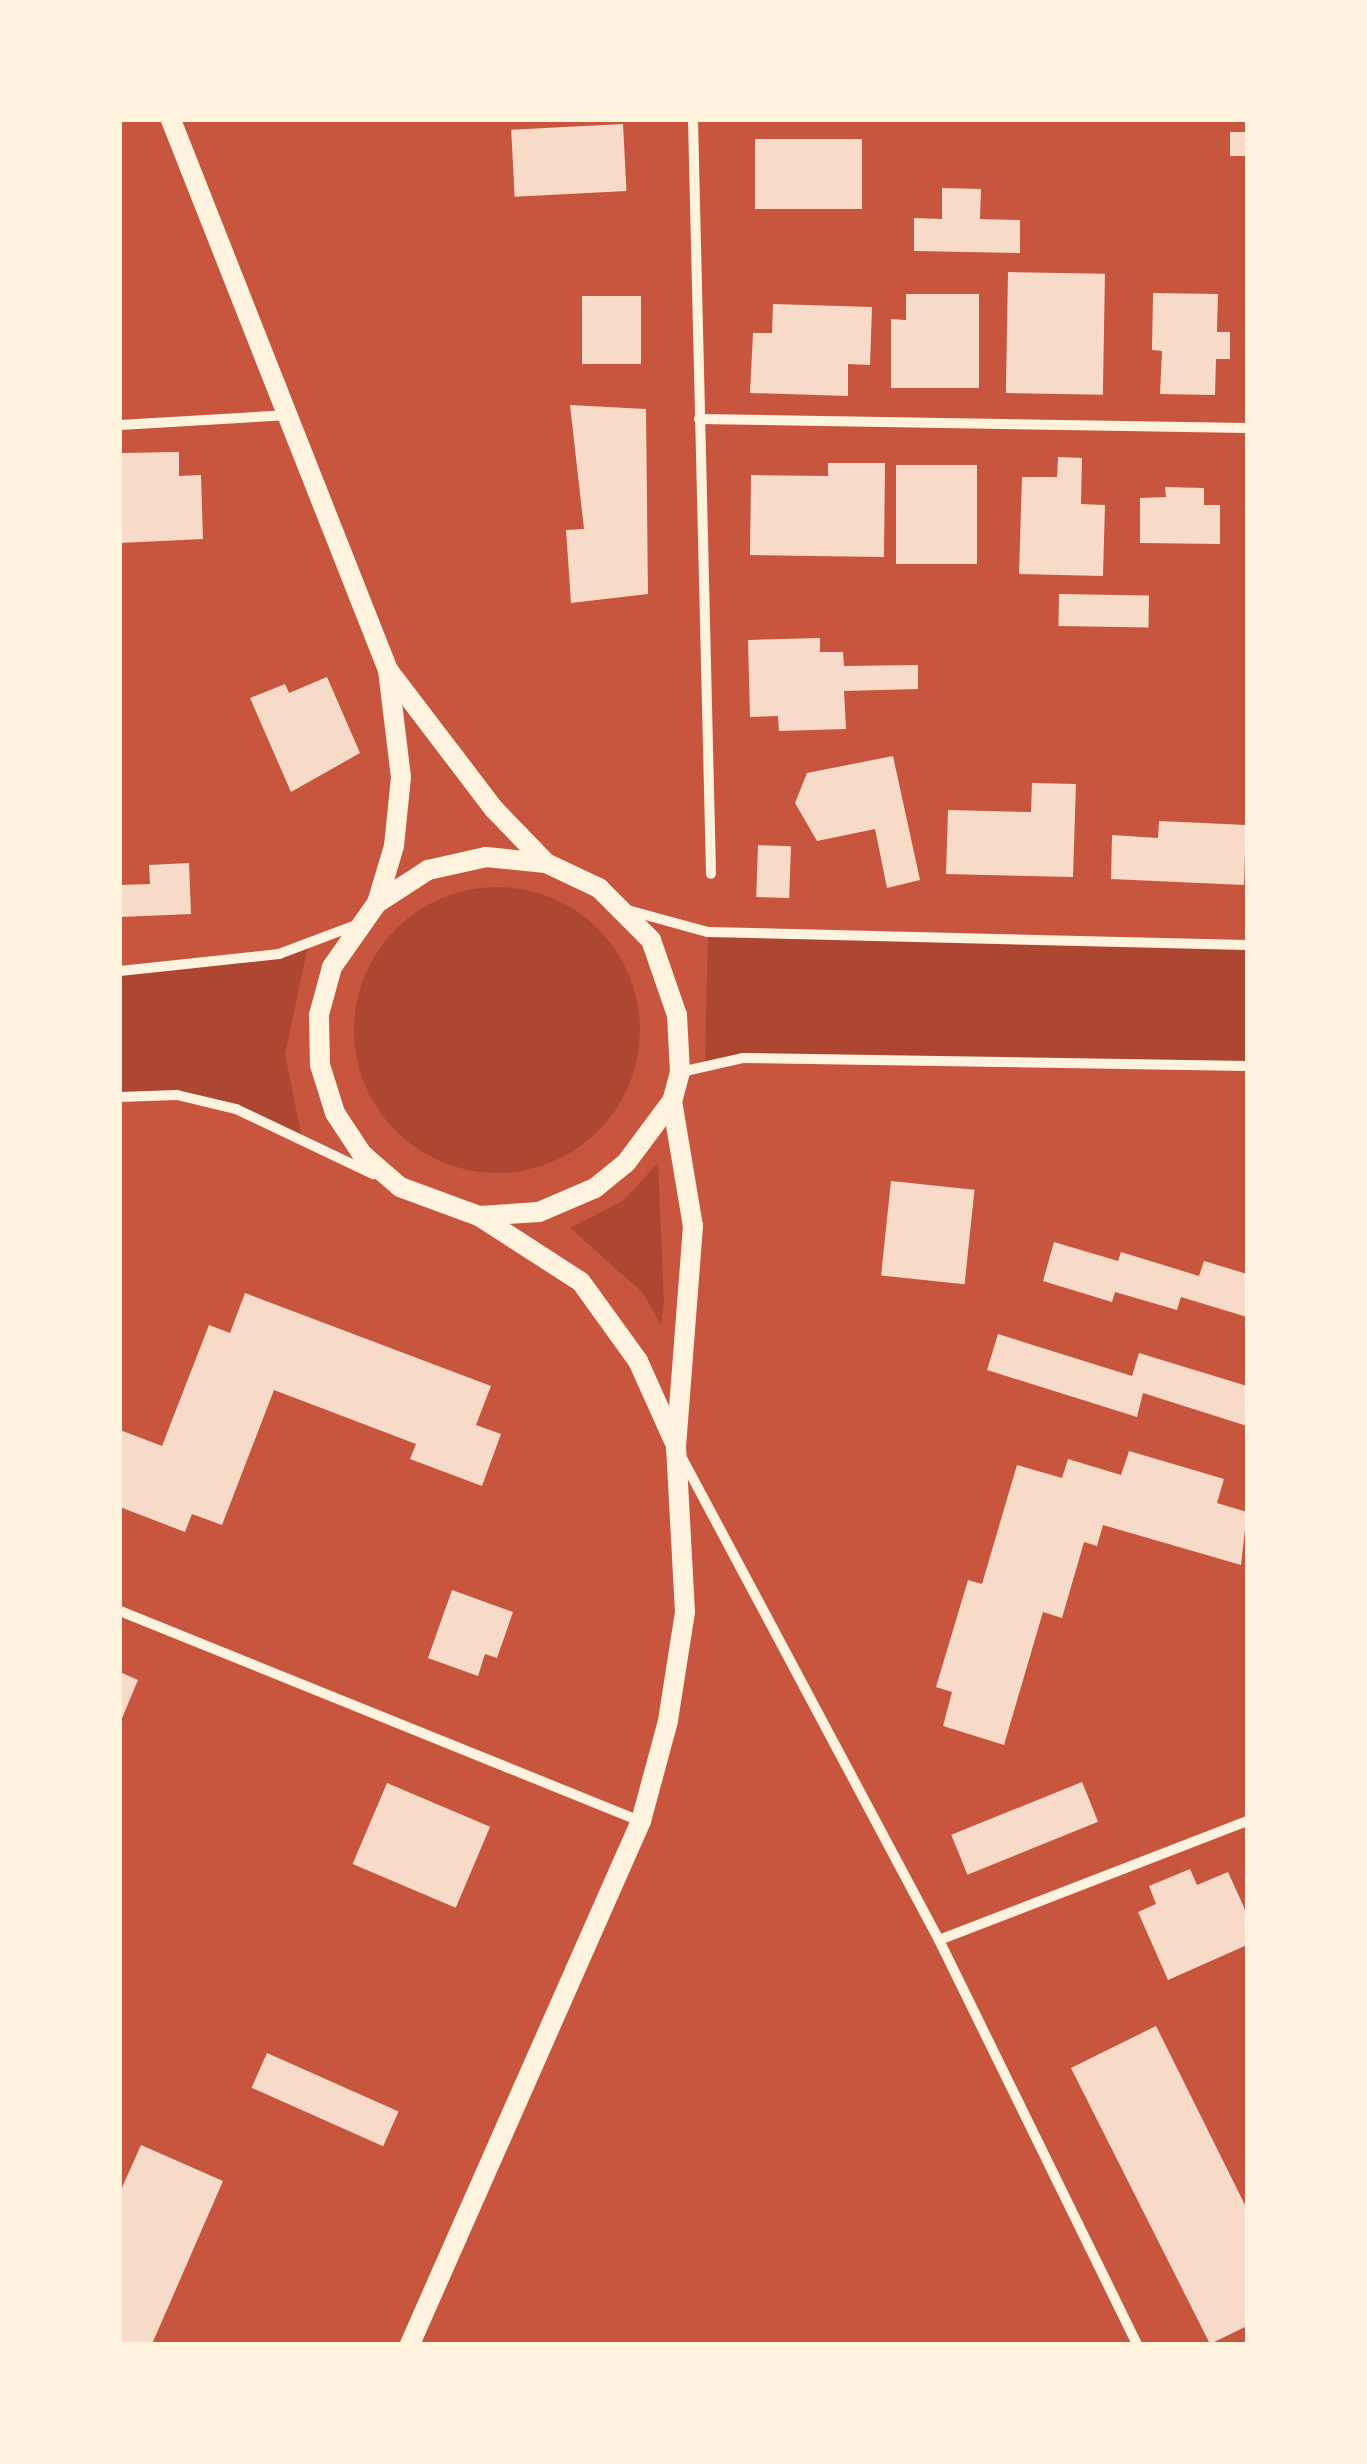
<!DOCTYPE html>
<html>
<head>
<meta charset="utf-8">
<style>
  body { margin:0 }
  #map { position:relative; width:1367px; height:2464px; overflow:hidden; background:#c8553d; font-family:"IBM Plex Sans",sans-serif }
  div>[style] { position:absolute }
  .green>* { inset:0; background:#ae4732 }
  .round { border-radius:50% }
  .building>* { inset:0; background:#f7dbc8; transform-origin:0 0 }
  .minor>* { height:10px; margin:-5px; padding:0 5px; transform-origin:5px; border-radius:5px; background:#fff3e0 }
  .secondary>* { height:20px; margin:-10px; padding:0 10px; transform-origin:10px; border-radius:10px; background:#fff3e0 }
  span { translate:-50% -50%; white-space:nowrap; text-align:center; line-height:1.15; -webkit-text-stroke:9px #fff3e0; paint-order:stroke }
  .frame { position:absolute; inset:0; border:122px solid #fff3e0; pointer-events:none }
</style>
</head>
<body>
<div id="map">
  <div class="green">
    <div class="round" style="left:354px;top:887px;width:286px;height:286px"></div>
    <div style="clip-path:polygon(708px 932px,1247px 945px,1247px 1066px,743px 1058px,705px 1063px)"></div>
    <div style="clip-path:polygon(308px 946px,285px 1054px,302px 1138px,236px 1109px,177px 1095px,120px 1097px,120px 971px)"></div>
    <div style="clip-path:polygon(658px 1163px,664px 1303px,661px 1325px,643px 1293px,570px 1228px,624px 1200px)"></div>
  </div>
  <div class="building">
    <div style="left:623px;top:124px;width:67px;height:112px;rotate:87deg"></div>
    <div style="left:1230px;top:132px;width:17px;height:24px"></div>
    <div style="left:755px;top:139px;width:107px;height:70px"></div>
    <div style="clip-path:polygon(942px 188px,981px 189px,980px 219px,1020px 220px,1020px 253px,914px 251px,914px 218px,942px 219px)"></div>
    <div style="left:1008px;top:272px;width:97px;height:121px;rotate:1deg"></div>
    <div style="clip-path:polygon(1153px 293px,1218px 294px,1217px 332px,1230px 332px,1230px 359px,1216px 359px,1215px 395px,1160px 394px,1162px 351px,1152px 350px)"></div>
    <div style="clip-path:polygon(906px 294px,979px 294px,979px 388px,891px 388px,891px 319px,906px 320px)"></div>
    <div style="left:582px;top:296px;width:59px;height:68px"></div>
    <div style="clip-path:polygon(773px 304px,872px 307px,870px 365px,848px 364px,848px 396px,750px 393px,753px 333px,772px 333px)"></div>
    <div style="clip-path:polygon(570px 405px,646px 409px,648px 594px,571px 603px,566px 530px,584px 529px)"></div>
    <div style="clip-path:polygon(179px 452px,179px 476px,201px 475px,203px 539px,120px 543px,120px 453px)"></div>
    <div style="clip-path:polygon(1058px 457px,1082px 458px,1081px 504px,1105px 505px,1103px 576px,1019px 574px,1022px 477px,1057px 477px)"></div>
    <div style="clip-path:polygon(828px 463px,885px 463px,884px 557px,750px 555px,751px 475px,828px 476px)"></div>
    <div style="left:977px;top:465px;width:99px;height:81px;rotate:90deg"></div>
    <div style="clip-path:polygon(1165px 487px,1204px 488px,1204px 505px,1220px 505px,1220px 544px,1140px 543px,1140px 498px,1166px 497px)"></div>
    <div style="left:1059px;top:594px;width:90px;height:32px;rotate:1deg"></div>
    <div style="clip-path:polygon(820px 638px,820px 652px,843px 652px,844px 666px,918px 665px,918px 689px,844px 691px,846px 729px,779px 731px,778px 716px,750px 717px,748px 640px)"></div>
    <div style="clip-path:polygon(327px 677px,360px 753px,291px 792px,250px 698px,285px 684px,289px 693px)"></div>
    <div style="clip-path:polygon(893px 756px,920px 880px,887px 888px,875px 829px,817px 841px,795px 803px,807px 773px)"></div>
    <div style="clip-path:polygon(1032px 783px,1076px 784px,1073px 877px,946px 874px,948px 810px,1031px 812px)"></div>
    <div style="clip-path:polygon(1159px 821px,1246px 825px,1244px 885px,1111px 879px,1112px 835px,1158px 838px)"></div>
    <div style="left:758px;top:845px;width:33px;height:52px;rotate:2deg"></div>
    <div style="clip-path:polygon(189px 863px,191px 914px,120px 917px,120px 885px,150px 884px,149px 865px)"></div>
    <div style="left:891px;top:1181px;width:84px;height:95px;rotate:6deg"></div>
    <div style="clip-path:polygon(1054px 1242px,1118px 1261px,1121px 1252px,1199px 1276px,1204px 1261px,1247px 1274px,1247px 1317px,1181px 1297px,1177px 1310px,1115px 1292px,1112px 1302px,1043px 1281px)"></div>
    <div style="clip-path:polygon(245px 1293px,491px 1386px,476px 1425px,501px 1434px,482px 1486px,410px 1459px,416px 1444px,274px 1390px,222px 1525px,192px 1514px,185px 1532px,120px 1507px,120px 1430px,162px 1446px,209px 1325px,230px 1333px)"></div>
    <div style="clip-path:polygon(998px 1334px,1132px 1376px,1139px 1353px,1247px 1386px,1247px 1426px,1143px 1393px,1137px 1417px,987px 1370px)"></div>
    <div style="clip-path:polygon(1129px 1451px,1224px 1479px,1217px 1503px,1247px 1512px,1241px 1565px,1103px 1525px,1097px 1546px,1084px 1542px,1062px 1618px,1043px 1612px,1004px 1745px,943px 1726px,952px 1692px,936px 1687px,968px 1580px,982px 1584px,1017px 1465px,1062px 1478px,1068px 1459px,1121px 1475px)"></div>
    <div style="clip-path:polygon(452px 1590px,513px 1612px,497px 1658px,485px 1654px,478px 1676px,428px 1658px)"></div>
    <div style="clip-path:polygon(120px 1672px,138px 1680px,120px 1723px)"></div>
    <div style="left:1082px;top:1782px;width:43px;height:141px;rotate:68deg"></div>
    <div style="left:387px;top:1783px;width:112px;height:88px;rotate:23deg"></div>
    <div style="clip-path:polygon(1190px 1869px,1197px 1885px,1228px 1872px,1247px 1914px,1247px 1945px,1168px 1980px,1138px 1912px,1156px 1904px,1149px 1886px)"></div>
    <div style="clip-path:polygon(1156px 2026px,1247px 2209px,1247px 2326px,1210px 2344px,1071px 2068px)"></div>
    <div style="left:267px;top:2053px;width:144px;height:38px;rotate:24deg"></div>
    <div style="clip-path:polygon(141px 2145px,223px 2181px,152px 2344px,120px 2344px,120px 2192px)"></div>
  </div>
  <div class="minor">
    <div style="left:693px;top:120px;width:754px;rotate:88.63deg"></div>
    <div style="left:699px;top:419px;width:548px;rotate:0.94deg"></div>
    <div style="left:120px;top:425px;width:169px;rotate:-3.4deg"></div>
    <div style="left:631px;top:911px;width:80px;rotate:15.3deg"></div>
    <div style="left:708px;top:932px;width:539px;rotate:1.38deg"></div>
    <div style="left:120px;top:971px;width:160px;rotate:-6.1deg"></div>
    <div style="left:279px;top:954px;width:82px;rotate:-20.6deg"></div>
    <div style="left:681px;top:1072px;width:64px;rotate:-12.7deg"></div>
    <div style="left:743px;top:1058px;width:504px;rotate:0.91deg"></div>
    <div style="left:120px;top:1097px;width:57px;rotate:-2deg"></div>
    <div style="left:177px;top:1095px;width:61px;rotate:13.3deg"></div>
    <div style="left:236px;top:1109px;width:152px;rotate:25.4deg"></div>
    <div style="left:681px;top:1456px;width:548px;rotate:61.94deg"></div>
    <div style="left:939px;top:1940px;width:450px;rotate:63.9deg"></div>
    <div style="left:120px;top:1611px;width:561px;rotate:21.99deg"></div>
    <div style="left:939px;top:1940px;width:330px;rotate:-21.1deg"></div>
  </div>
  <div class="secondary">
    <div style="left:171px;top:120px;width:591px;rotate:68.47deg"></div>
    <div style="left:388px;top:670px;width:108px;rotate:83.1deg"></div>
    <div style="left:401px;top:777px;width:69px;rotate:95.8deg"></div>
    <div style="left:394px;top:846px;width:59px;rotate:106.6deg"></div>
    <div style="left:377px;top:903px;width:78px;rotate:125.1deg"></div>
    <div style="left:332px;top:967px;width:50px;rotate:105.2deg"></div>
    <div style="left:319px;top:1015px;width:50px;rotate:88.9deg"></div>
    <div style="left:320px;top:1065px;width:50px;rotate:72.6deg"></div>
    <div style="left:335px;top:1113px;width:49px;rotate:56.6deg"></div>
    <div style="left:362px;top:1154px;width:50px;rotate:41deg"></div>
    <div style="left:400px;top:1187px;width:84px;rotate:20.2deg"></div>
    <div style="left:479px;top:1216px;width:121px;rotate:32.9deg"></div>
    <div style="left:581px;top:1282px;width:97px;rotate:54.2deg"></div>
    <div style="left:638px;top:1361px;width:88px;rotate:65.8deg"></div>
    <div style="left:388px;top:670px;width:175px;rotate:52.7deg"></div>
    <div style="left:494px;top:809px;width:75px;rotate:46.1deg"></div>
    <div style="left:546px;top:863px;width:59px;rotate:25.3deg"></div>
    <div style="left:599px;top:888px;width:74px;rotate:45deg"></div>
    <div style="left:651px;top:940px;width:79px;rotate:70.9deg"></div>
    <div style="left:677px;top:1015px;width:57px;rotate:87deg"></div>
    <div style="left:680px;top:1072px;width:30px;rotate:105deg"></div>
    <div style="left:672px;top:1101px;width:127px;rotate:80.5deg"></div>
    <div style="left:693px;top:1226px;width:221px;rotate:94.4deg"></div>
    <div style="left:676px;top:1446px;width:166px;rotate:86.9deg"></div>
    <div style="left:685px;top:1612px;width:110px;rotate:98.9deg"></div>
    <div style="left:668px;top:1721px;width:104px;rotate:105.1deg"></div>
    <div style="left:641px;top:1821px;width:572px;rotate:113.83deg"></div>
    <div style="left:377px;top:903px;width:61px;rotate:-32.9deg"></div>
    <div style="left:428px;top:870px;width:59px;rotate:-12.6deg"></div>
    <div style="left:486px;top:857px;width:60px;rotate:5.7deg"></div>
    <div style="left:479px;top:1216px;width:60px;rotate:-3.8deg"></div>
    <div style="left:539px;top:1212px;width:61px;rotate:-23.2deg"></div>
    <div style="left:595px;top:1188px;width:40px;rotate:-39deg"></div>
    <div style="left:626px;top:1163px;width:77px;rotate:-53.4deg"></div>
  </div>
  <div class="frame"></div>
</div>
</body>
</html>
